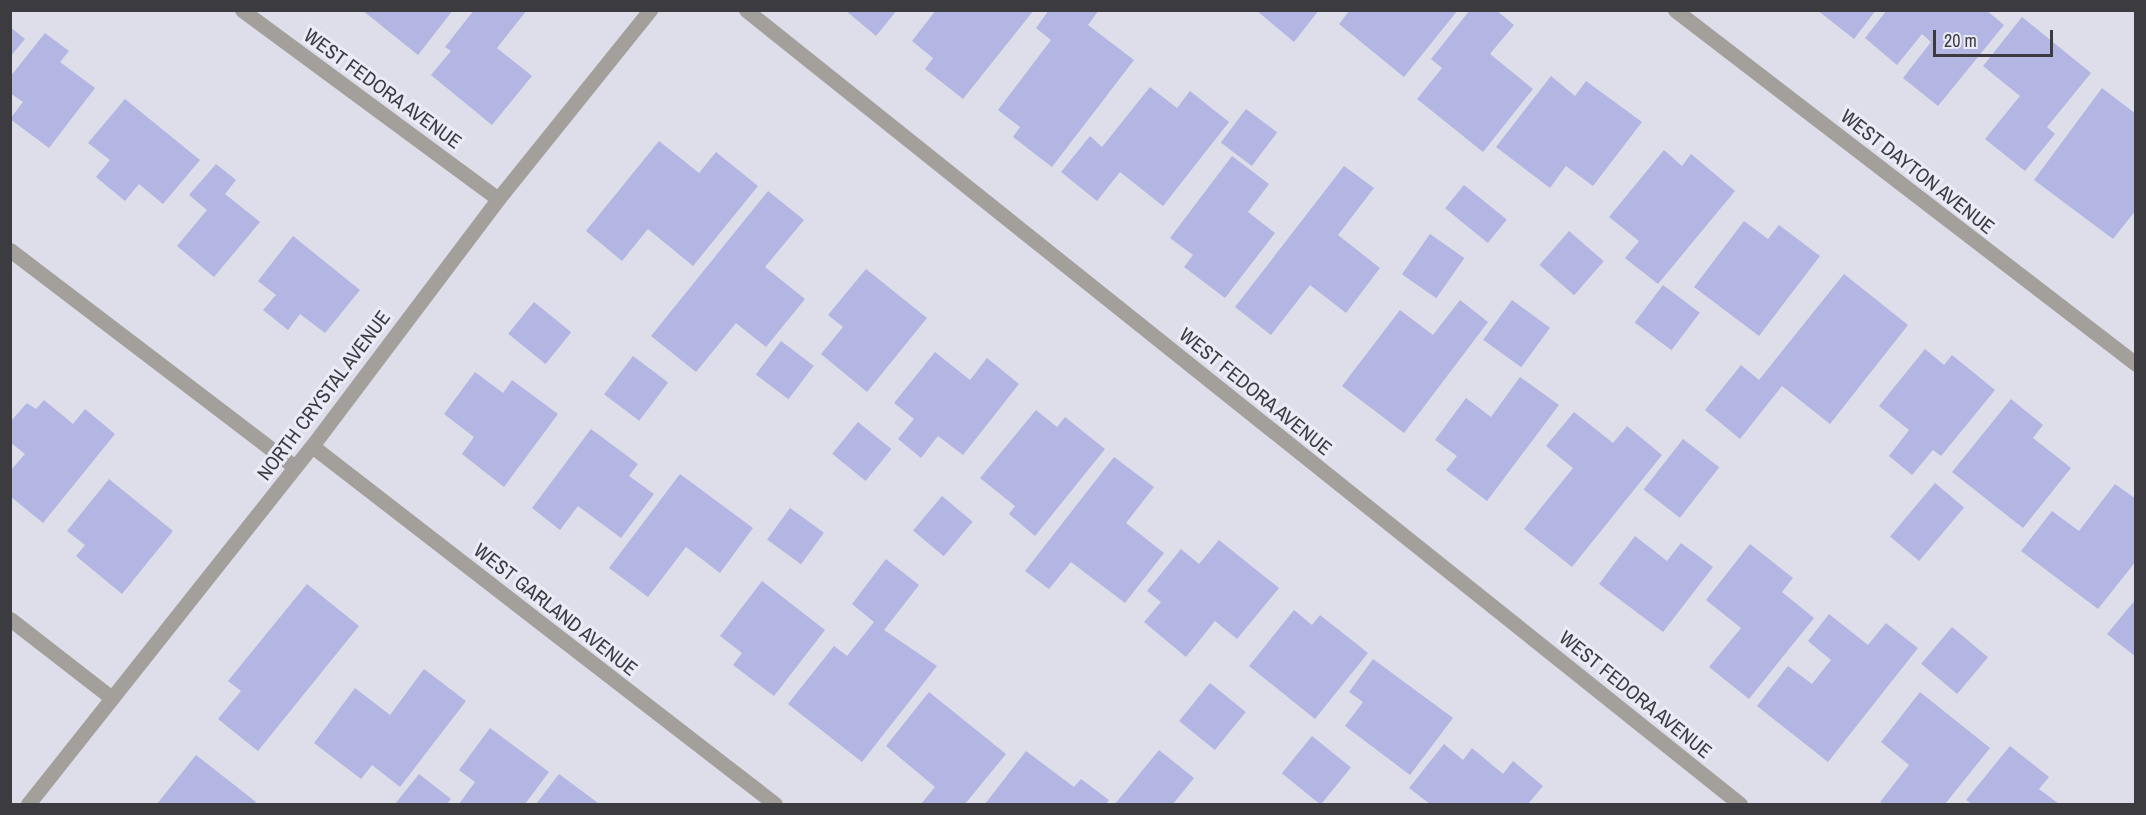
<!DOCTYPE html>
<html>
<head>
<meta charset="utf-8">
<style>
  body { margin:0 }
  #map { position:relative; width:2146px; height:815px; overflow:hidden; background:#dddee9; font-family:"Archivo Narrow",sans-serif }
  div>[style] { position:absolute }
  .building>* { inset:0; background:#b3b6e2; transform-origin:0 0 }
  .minor>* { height:15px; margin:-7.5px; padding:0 7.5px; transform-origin:7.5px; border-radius:7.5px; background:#a3a09c }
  span { translate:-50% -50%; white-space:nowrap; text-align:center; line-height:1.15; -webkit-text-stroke:6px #eaebf6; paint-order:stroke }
  .street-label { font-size:20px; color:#3b3b40 }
  .frame { position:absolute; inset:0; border:12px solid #3b3b40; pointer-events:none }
  .scale { position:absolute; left:1933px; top:30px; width:120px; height:27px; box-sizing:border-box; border:3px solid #3b3b40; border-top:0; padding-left:8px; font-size:18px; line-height:21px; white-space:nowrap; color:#3b3b40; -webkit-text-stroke:4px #eaebf6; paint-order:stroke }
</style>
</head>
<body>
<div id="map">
  <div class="building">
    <div style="clip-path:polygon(362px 10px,453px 10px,418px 55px)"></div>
    <div style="clip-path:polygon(474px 10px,527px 10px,497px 48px,532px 76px,492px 125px,431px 75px,451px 51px,445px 47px)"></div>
    <div style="clip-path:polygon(845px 10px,897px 10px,876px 36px)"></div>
    <div style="clip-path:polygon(936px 10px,1034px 10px,963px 99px,925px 69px,933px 58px,912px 41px)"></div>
    <div style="clip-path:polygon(1049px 10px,1099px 10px,1088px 25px,1134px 60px,1052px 167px,1013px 137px,1020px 127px,998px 110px,1051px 40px,1036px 28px)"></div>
    <div style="clip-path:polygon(1256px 10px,1319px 10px,1294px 42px)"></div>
    <div style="clip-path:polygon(1350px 10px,1458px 10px,1404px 77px,1339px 24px)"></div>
    <div style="clip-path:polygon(1470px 10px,1496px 10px,1514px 25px,1490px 54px,1533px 89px,1483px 152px,1417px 99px,1442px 68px,1431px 59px)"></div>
    <div style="clip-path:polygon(1817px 10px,1876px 10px,1854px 39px)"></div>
    <div style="clip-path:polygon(1887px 10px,1986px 10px,2004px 25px,1938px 106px,1903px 78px,1931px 42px,1922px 34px,1897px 65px,1865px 38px)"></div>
    <div style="clip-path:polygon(2022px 17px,2091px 73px,2047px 127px,2055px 134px,2025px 171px,1985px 139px,2020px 96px,1983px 66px)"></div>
    <div style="clip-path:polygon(10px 27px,25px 39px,10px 57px)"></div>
    <div style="clip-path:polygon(45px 33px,69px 51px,60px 62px,95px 88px,49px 148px,10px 119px,23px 102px,10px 93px,10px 77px)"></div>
    <div style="clip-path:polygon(1551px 76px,1575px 96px,1586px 81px,1642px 122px,1593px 186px,1566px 166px,1550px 188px,1496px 147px)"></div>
    <div style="clip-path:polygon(1150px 87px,1177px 108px,1190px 91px,1229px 122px,1163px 206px,1120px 172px,1097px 201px,1061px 172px,1090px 136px,1102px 147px)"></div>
    <div style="clip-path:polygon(2102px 88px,2136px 114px,2136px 210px,2113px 239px,2034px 180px)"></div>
    <div style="clip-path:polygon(125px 99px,200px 160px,163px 204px,139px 184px,125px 201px,96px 177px,110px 160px,88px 143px)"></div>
    <div style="left:1246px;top:109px;width:39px;height:42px;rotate:37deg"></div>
    <div style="clip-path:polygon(659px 141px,699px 173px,716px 152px,758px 186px,693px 266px,648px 229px,622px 261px,586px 231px)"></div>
    <div style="clip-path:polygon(1664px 150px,1682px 166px,1691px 154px,1735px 191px,1658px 284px,1625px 258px,1639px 241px,1609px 217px)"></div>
    <div style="clip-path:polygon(1232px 156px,1269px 184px,1248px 212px,1275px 233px,1225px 298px,1184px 267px,1193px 255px,1170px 238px)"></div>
    <div style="clip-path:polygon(216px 164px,236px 180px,225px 194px,260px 222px,214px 277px,177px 246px,207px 210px,189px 195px)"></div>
    <div style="clip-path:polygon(1344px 166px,1374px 188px,1338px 235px,1380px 268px,1346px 313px,1310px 285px,1271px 335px,1235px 307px)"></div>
    <div style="left:1464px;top:185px;width:55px;height:30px;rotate:39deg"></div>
    <div style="clip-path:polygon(768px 191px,804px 220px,765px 267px,805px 299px,766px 347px,736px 323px,696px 372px,651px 336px)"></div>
    <div style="clip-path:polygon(1744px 221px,1768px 239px,1779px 225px,1820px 256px,1759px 336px,1694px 287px)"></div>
    <div style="left:1569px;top:231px;width:46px;height:45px;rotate:41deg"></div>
    <div style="left:1430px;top:234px;width:42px;height:49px;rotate:35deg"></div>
    <div style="clip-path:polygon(293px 236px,360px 290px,325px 333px,300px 314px,288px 330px,263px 310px,276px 295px,258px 281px)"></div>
    <div style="clip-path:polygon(866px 269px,927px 318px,867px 392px,821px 354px,843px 327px,828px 315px)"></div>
    <div style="clip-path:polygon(1844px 274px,1908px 325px,1830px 424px,1782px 386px,1740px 439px,1705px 410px,1741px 365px,1759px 380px)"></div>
    <div style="left:1663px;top:285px;width:46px;height:47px;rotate:37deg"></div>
    <div style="clip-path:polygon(1460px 300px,1488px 322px,1404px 433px,1342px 386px,1400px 310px,1433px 335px)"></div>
    <div style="left:1512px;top:300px;width:47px;height:49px;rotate:36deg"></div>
    <div style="left:534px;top:302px;width:48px;height:41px;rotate:39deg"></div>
    <div style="left:781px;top:341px;width:41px;height:42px;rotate:37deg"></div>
    <div style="clip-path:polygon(1925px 349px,1944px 365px,1952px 355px,1995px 390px,1941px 456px,1933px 450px,1912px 475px,1889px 456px,1909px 430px,1879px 406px)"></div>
    <div style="clip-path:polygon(935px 352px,970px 380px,987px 358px,1019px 384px,963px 455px,938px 436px,921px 458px,898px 439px,914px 419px,894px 403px)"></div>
    <div style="left:633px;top:356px;width:44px;height:48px;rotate:37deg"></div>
    <div style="clip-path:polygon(475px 372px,503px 393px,512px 380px,558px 414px,504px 487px,462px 454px,474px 437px,444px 414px)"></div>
    <div style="clip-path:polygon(1520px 377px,1559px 405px,1487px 501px,1446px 470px,1457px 456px,1435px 440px,1466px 398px,1491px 417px)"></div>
    <div style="clip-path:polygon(2011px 399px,2043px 425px,2033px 438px,2071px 468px,2023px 528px,1952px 472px)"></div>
    <div style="clip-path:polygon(44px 400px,73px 424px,85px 409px,115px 434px,43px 523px,10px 496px,10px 471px,25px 454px,10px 442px,10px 422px,27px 403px,36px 409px)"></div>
    <div style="clip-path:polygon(1036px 410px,1057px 427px,1065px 417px,1105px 449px,1035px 536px,1009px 514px,1015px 506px,980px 478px)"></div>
    <div style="clip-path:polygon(1574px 412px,1613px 443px,1627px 426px,1662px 455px,1572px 567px,1524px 529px,1573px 468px,1546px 446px)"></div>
    <div style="left:858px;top:422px;width:43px;height:41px;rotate:39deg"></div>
    <div style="clip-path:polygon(591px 429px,638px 464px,629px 476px,654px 494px,621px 538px,578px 506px,560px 530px,532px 508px)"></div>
    <div style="left:1683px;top:439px;width:46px;height:64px;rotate:38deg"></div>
    <div style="clip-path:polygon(1114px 457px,1154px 487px,1126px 523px,1164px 553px,1125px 603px,1071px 562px,1049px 589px,1025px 571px)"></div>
    <div style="clip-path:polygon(680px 474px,753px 528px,720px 573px,686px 547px,648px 597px,609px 568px)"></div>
    <div style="clip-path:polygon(109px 479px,173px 531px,122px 594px,76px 556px,85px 545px,67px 531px)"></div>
    <div style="left:1935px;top:483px;width:38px;height:70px;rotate:40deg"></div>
    <div style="clip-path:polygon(2115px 484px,2136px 499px,2136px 561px,2098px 609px,2021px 551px,2052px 511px,2079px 531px)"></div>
    <div style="left:942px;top:496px;width:40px;height:45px;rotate:40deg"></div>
    <div style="left:790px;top:508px;width:42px;height:39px;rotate:36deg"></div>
    <div style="clip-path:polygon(1635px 536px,1667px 561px,1681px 543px,1713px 567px,1663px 632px,1599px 584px)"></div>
    <div style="clip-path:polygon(1219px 540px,1279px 588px,1237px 639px,1215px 621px,1186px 657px,1144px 622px,1161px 602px,1147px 591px,1181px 549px,1199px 564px)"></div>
    <div style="clip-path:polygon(1750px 544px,1793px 578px,1782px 592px,1814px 618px,1749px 699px,1709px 667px,1741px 628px,1706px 600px)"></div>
    <div style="clip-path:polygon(886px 559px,919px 585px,884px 630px,937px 666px,862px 762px,788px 704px,834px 646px,847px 656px,874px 622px,852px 604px)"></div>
    <div style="clip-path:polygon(762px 581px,825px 630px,774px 696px,733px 665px,742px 653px,720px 636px)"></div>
    <div style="clip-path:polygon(307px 584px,359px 626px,258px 751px,218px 719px,241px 691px,228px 681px)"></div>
    <div style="clip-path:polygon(2136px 599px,2136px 657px,2107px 634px)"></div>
    <div style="clip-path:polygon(1294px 610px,1312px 625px,1320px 615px,1368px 653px,1315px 719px,1249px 666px)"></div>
    <div style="clip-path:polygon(1829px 614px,1868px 645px,1886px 623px,1918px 648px,1828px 762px,1757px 706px,1788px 666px,1812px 684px,1831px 660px,1808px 641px)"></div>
    <div style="left:1952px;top:627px;width:47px;height:48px;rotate:40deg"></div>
    <div style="clip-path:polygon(1373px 659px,1453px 718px,1410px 775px,1345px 726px,1363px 702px,1349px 692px)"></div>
    <div style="clip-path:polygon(424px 669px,466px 701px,400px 787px,372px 765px,361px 779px,314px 743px,355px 688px,390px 715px)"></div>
    <div style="left:1210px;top:683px;width:46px;height:49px;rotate:39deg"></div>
    <div style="clip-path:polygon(929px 692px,1006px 754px,965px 804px,921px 804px,935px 787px,886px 746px)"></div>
    <div style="clip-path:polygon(1920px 692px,1990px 748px,1945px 804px,1883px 804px,1880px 802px,1909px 765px,1881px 742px)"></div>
    <div style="clip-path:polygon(490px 728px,549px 772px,525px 804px,459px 804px,475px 782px,459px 770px)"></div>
    <div style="left:1312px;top:736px;width:50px;height:48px;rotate:39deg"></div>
    <div style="clip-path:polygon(1444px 744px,1463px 760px,1472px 748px,1503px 774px,1513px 761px,1543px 786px,1528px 804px,1430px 804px,1409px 788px)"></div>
    <div style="clip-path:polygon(2010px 746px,2049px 777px,2039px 789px,2059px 804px,1972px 804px,1966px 800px)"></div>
    <div style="clip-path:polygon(1159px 750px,1194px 778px,1173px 804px,1115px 804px)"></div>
    <div style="clip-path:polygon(1026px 751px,1074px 787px,1081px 779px,1109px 800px,1106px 804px,985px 804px)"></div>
    <div style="clip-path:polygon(196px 755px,256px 802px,254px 804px,157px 804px)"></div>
    <div style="clip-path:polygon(419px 774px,451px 799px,447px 804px,395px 804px)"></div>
    <div style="clip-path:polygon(559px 774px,598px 803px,596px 804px,536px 804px)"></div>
  </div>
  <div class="minor">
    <div style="left:242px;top:10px;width:318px;rotate:36.4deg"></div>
    <div style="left:746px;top:10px;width:1272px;rotate:38.62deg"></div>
    <div style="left:1675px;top:10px;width:581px;rotate:37.52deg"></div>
    <div style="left:10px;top:250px;width:358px;rotate:37.3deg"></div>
    <div style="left:312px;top:446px;width:585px;rotate:37.71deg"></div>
    <div style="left:10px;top:619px;width:129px;rotate:37.8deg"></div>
    <div style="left:28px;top:804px;width:457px;rotate:-51.6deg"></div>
    <div style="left:312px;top:446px;width:309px;rotate:-53deg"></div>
    <div style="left:498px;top:199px;width:243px;rotate:-51.2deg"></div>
  </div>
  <div class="street-label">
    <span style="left:383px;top:88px;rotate:36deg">WEST FEDORA AVENUE</span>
    <span style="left:1918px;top:171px;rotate:38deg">WEST DAYTON AVENUE</span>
    <span style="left:1256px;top:391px;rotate:39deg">WEST FEDORA AVENUE</span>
    <span style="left:323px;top:395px;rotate:-53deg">NORTH CRYSTAL AVENUE</span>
    <span style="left:556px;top:609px;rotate:38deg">WEST GARLAND AVENUE</span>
    <span style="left:1636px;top:694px;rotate:39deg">WEST FEDORA AVENUE</span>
  </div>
  <div class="frame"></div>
  <div class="scale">20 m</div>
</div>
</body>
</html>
